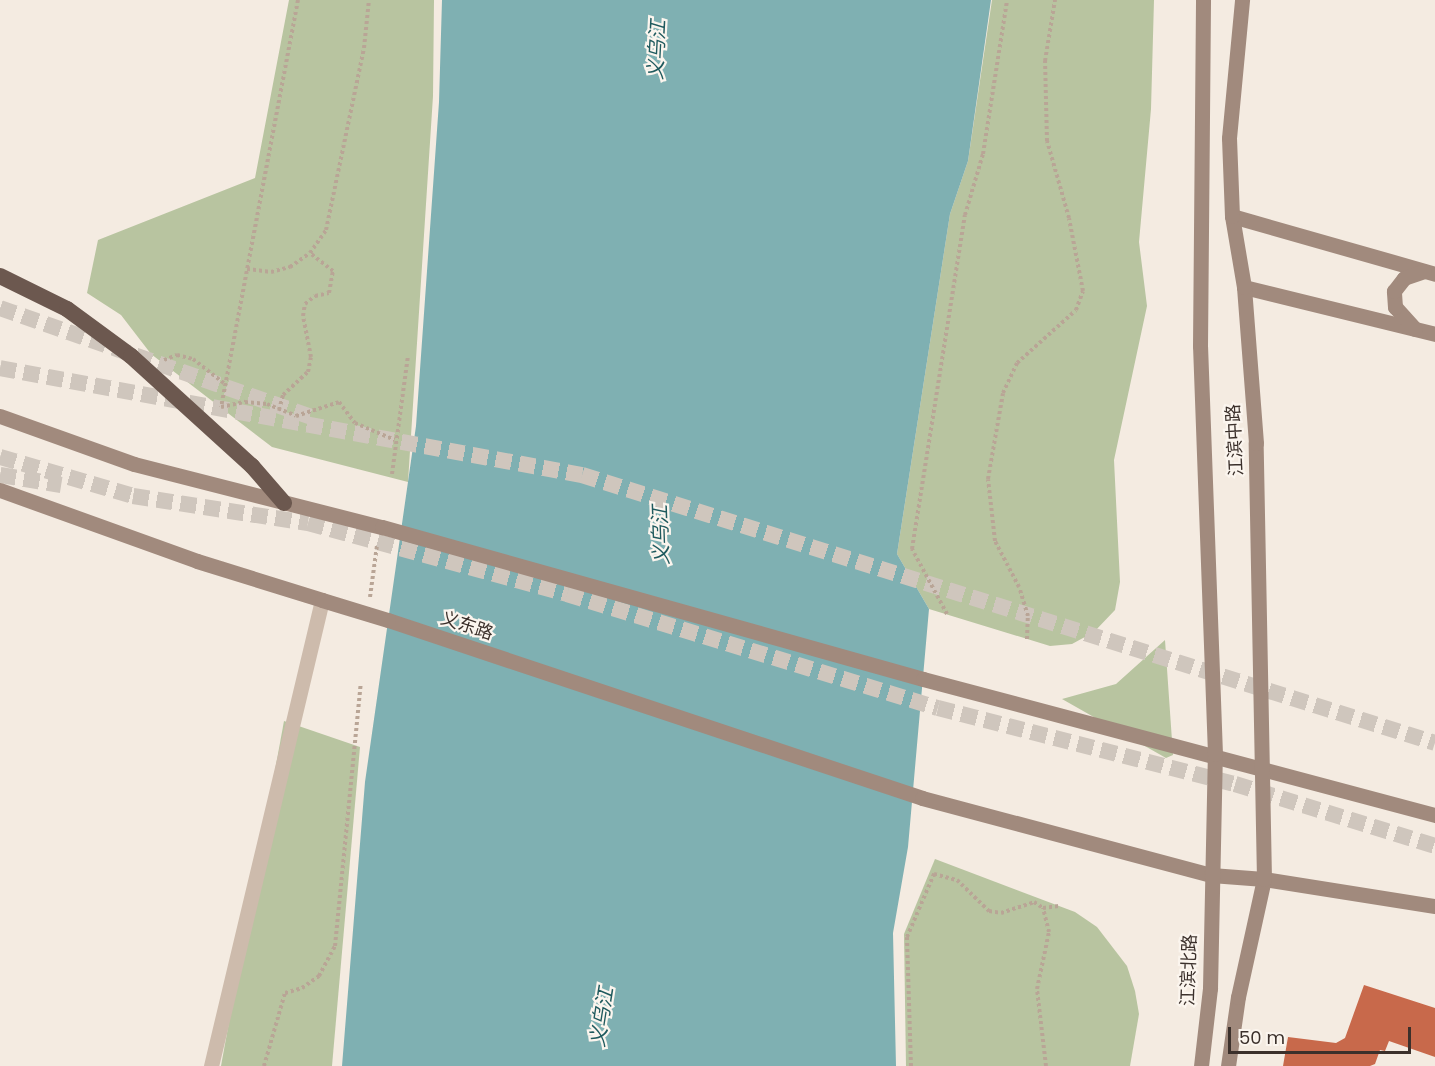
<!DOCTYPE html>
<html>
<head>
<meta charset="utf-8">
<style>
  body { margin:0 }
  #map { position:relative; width:1435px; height:1066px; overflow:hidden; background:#f4ebe1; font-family:Poppins,"Noto Sans SC",sans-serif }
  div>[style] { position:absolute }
  .green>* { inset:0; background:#b8c4a0 }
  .water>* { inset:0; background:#7fb0b2 }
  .building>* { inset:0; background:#c8694b }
  .trunk-tunnel>* { height:16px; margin-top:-8px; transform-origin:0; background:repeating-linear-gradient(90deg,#cfc6bd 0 16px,transparent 0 24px) }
  .path>* { height:4px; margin-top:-2px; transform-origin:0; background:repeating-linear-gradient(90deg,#b9a596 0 3px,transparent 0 6px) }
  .minor>* { height:15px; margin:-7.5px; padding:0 7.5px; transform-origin:7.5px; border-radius:7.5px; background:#cdbbac }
  .secondary>* { height:15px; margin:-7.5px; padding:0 7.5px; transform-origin:7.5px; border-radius:7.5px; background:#a18a7d }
  .trunk>* { height:16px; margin:-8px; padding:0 8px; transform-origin:8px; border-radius:8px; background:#6c584f }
  .secondary-bridge>* { height:15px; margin:-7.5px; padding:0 7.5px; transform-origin:7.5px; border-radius:7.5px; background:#a18a7d }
  span { translate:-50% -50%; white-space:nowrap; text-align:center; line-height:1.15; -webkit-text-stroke:4.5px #fbf5ee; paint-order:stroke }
  .street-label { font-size:18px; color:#3b302b }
  .water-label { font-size:20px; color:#1f5a5e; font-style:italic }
  .scale { position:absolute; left:1228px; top:1027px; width:183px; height:27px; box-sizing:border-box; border:3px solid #3b302b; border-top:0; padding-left:8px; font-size:18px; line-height:21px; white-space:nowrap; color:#3b302b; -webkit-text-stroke:4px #fbf5ee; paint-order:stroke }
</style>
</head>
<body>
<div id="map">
  <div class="green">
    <div style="clip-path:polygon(289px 0,434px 0,433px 96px,408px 482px,272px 447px,151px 354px,121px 315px,87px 293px,98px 240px,255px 178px)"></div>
    <div style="clip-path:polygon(992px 0,1154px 0,1151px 109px,1139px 242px,1147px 306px,1114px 460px,1120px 582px,1115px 610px,1094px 632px,1072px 644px,1050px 646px,929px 609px,897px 554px,950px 214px,968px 161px)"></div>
    <div style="clip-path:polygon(1165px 640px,1173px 755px,1166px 758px,1062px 699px,1116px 684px)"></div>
    <div style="clip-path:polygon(284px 721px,360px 747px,332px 1066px,221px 1066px)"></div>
    <div style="clip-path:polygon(935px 859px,1075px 912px,1097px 927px,1127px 966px,1135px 991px,1139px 1014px,1130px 1066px,906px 1066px,904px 934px)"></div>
  </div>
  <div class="water">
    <div style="clip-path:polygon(442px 0,991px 0,968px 161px,950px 214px,897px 554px,929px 609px,908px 847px,893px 933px,896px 1066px,342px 1066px,365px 782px,416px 426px,439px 102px)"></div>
  </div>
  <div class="building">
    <div style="clip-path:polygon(1364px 985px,1435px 1008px,1435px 1057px,1389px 1041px,1385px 1051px,1380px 1050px,1375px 1064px,1370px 1066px,1283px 1066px,1288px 1037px,1336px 1043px,1345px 1038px)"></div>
  </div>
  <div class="trunk-tunnel">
    <div style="left:0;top:308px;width:330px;rotate:19.3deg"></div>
    <div style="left:0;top:368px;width:592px;rotate:10.42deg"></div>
    <div style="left:582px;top:475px;width:894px;rotate:17.44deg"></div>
    <div style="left:0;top:457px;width:139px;rotate:16.3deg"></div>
    <div style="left:133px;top:496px;width:177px;rotate:8.8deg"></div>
    <div style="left:308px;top:523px;width:269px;rotate:15.3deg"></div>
    <div style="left:567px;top:594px;width:388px;rotate:17.1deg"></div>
    <div style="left:938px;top:708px;width:307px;rotate:14.4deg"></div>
    <div style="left:1235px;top:784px;width:209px;rotate:17.2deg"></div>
    <div style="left:0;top:475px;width:62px;rotate:9.3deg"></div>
  </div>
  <div class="path">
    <div style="left:298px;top:0;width:414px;rotate:100.7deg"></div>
    <div style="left:221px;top:407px;width:25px;rotate:-12deg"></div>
    <div style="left:245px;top:402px;width:22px;rotate:5deg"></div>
    <div style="left:267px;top:404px;width:31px;rotate:22deg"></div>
    <div style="left:296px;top:416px;width:45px;rotate:-18deg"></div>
    <div style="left:339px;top:402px;width:26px;rotate:53deg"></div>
    <div style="left:355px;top:423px;width:43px;rotate:23deg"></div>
    <div style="left:247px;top:269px;width:24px;rotate:7deg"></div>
    <div style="left:271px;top:272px;width:20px;rotate:-15deg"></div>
    <div style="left:290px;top:267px;width:24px;rotate:-35deg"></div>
    <div style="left:164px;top:360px;width:14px;rotate:-21deg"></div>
    <div style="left:177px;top:355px;width:16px;rotate:14deg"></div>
    <div style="left:193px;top:359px;width:41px;rotate:38deg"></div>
    <div style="left:279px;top:410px;width:16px;rotate:-75deg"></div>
    <div style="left:283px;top:395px;width:34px;rotate:-43deg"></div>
    <div style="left:308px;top:372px;width:15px;rotate:-79deg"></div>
    <div style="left:311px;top:357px;width:42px;rotate:-101deg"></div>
    <div style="left:303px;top:316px;width:12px;rotate:-81deg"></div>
    <div style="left:305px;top:304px;width:13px;rotate:-39deg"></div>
    <div style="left:315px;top:296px;width:14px;rotate:-12deg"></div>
    <div style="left:329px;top:293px;width:22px;rotate:-80deg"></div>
    <div style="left:333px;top:271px;width:29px;rotate:-142deg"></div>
    <div style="left:310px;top:253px;width:28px;rotate:-55deg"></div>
    <div style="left:326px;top:230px;width:186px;rotate:-78.2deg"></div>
    <div style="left:364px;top:48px;width:48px;rotate:-84.1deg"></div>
    <div style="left:392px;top:474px;width:119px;rotate:-82.3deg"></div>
    <div style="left:370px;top:597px;width:52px;rotate:-82.3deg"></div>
    <div style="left:947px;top:614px;width:74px;rotate:-118.3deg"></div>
    <div style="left:912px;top:549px;width:338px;rotate:-81deg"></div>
    <div style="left:965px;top:215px;width:64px;rotate:-73.6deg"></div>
    <div style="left:983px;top:154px;width:156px;rotate:-81.1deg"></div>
    <div style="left:1027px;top:639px;width:23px;rotate:-88deg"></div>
    <div style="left:1028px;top:616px;width:30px;rotate:-107deg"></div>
    <div style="left:1019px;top:587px;width:52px;rotate:-117.6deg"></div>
    <div style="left:995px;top:541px;width:62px;rotate:-96.4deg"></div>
    <div style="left:988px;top:479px;width:87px;rotate:-80.1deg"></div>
    <div style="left:1003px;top:393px;width:33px;rotate:-65deg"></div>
    <div style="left:1017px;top:363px;width:79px;rotate:-41.9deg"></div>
    <div style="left:1076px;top:310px;width:20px;rotate:-70deg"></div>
    <div style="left:1083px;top:291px;width:74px;rotate:-100.9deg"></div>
    <div style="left:1069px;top:218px;width:80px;rotate:-105.9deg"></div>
    <div style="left:1047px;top:141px;width:80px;rotate:-91.4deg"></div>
    <div style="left:1045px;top:61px;width:62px;rotate:-80.7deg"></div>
    <div style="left:264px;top:1066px;width:76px;rotate:-74deg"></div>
    <div style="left:285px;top:993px;width:18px;rotate:-16deg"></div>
    <div style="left:302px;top:988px;width:21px;rotate:-35deg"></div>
    <div style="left:319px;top:976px;width:34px;rotate:-62deg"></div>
    <div style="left:335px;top:946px;width:264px;rotate:-84.4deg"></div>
    <div style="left:911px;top:1066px;width:129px;rotate:-91.8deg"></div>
    <div style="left:907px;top:937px;width:69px;rotate:-66.8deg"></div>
    <div style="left:934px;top:874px;width:24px;rotate:15deg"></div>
    <div style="left:957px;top:880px;width:45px;rotate:44.1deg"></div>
    <div style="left:989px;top:911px;width:12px;rotate:9deg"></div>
    <div style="left:1001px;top:913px;width:35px;rotate:-18deg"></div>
    <div style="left:1034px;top:902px;width:11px;rotate:34deg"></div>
    <div style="left:1046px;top:1066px;width:78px;rotate:-96.7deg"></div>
    <div style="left:1037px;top:989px;width:58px;rotate:-78.1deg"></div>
    <div style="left:1049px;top:932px;width:25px;rotate:-104deg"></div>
    <div style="left:1043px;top:908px;width:16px;rotate:-7deg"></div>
  </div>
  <div class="minor">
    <div style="left:211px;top:1066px;width:479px;rotate:-76.6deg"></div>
  </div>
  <div class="secondary">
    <div style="left:1232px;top:216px;width:211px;rotate:15.9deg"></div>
    <div style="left:1244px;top:287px;width:197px;rotate:13.8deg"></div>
    <div style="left:1415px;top:329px;width:30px;rotate:-132deg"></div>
    <div style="left:1395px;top:307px;width:16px;rotate:-94deg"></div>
    <div style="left:1394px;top:291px;width:16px;rotate:-52deg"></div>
    <div style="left:1404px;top:278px;width:21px;rotate:-19deg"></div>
    <div style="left:0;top:416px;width:142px;rotate:19.7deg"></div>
    <div style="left:134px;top:464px;width:256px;rotate:14.3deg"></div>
    <div style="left:382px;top:527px;width:562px;rotate:15.69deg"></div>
    <div style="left:923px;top:679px;width:530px;rotate:14.88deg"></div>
    <div style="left:0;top:490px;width:209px;rotate:19.8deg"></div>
    <div style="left:197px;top:561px;width:131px;rotate:17.3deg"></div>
    <div style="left:388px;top:620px;width:563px;rotate:18.43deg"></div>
    <div style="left:922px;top:798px;width:299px;rotate:14.9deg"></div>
    <div style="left:1211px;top:875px;width:53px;rotate:4.3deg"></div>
    <div style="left:1264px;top:879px;width:173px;rotate:9deg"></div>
    <div style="left:1201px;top:1066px;width:79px;rotate:-83.4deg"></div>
    <div style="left:1210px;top:988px;width:234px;rotate:-88.8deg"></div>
    <div style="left:1215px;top:754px;width:408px;rotate:-92.1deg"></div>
    <div style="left:1200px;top:346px;width:346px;rotate:-89.5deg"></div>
    <div style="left:1228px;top:1066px;width:70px;rotate:-81.8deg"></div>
    <div style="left:1238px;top:997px;width:121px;rotate:-77.6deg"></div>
    <div style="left:1264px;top:879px;width:436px;rotate:-91.1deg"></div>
    <div style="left:1256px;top:443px;width:156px;rotate:-94.4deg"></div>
    <div style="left:1244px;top:287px;width:72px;rotate:-99.6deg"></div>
    <div style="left:1232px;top:216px;width:78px;rotate:-92.2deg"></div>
    <div style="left:1229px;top:138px;width:139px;rotate:-84.6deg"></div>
  </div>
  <div class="trunk">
    <div style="left:0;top:276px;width:75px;rotate:26.2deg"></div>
    <div style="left:67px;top:309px;width:79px;rotate:36.3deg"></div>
    <div style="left:131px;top:356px;width:164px;rotate:42.3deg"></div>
    <div style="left:252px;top:466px;width:49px;rotate:49.1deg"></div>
  </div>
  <div class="secondary-bridge">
    <div style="left:322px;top:600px;width:69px;rotate:16.9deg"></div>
  </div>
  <div class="street-label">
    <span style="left:1235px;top:440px;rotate:-93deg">江滨中路</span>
    <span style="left:467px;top:626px;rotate:18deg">义东路</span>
    <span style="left:1189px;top:970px;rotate:-88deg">江滨北路</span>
  </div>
  <div class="water-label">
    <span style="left:657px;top:50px;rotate:-87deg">义乌江</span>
    <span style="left:661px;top:535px;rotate:-92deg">义乌江</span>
    <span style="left:602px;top:1017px;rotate:-81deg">义乌江</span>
  </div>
  <div class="scale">50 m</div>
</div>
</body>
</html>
